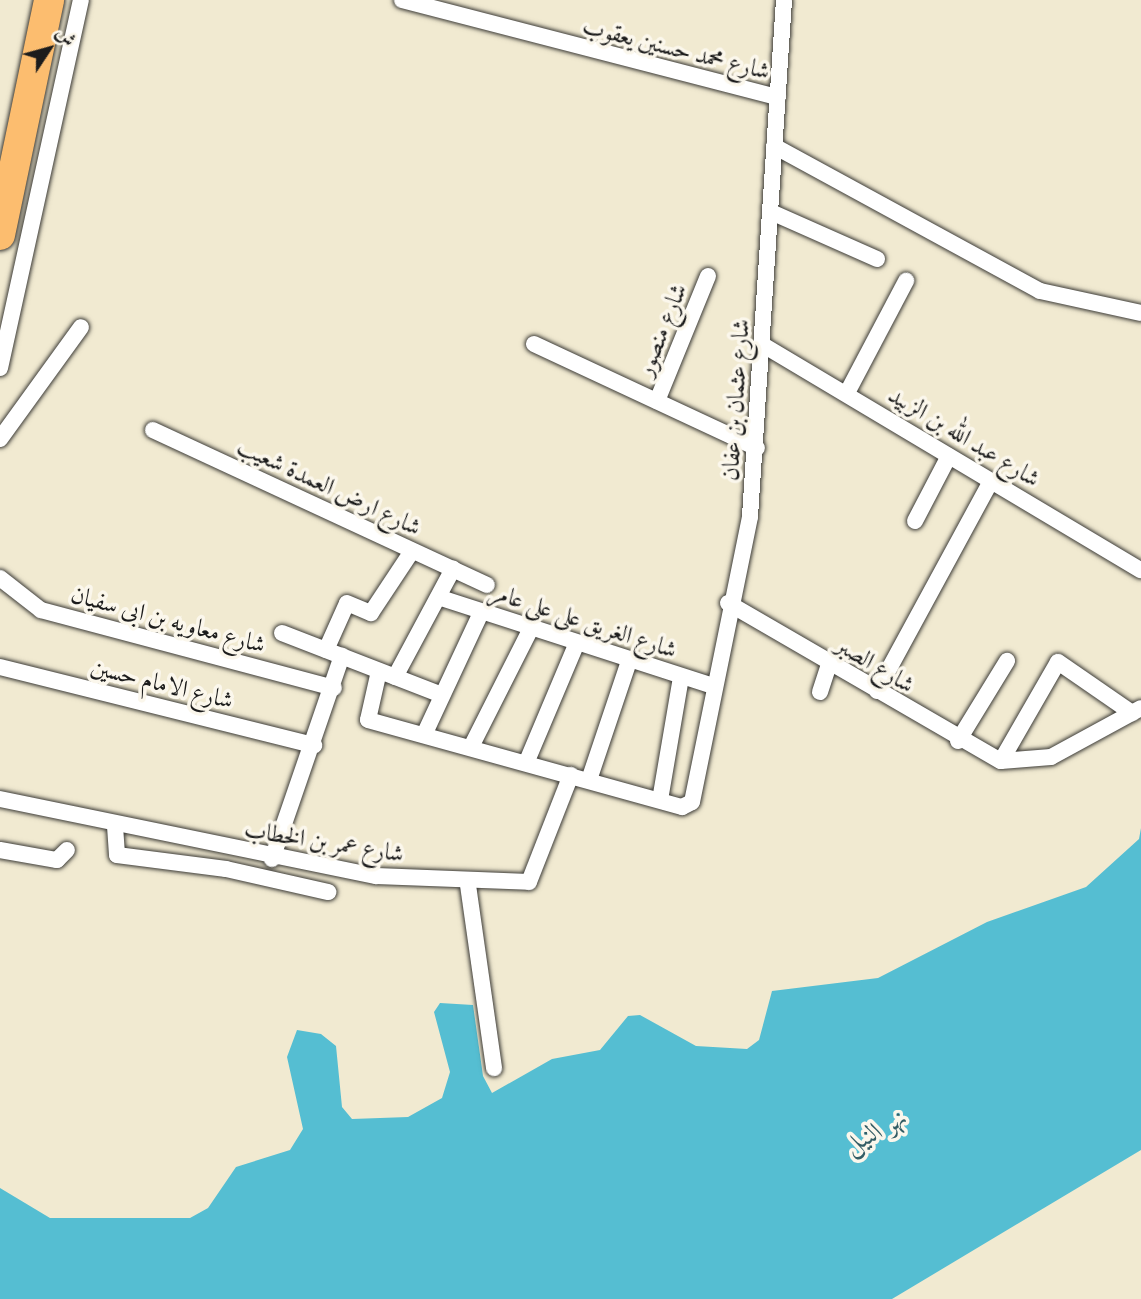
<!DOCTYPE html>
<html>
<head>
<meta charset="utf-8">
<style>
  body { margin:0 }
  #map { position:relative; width:1141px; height:1299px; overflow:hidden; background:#f1ead1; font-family:"IM FELL Double Pica",Amiri,serif }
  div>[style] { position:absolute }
  .water>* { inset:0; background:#55bed2 }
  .roads { filter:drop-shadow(0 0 2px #3c3b37) drop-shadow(0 0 2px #3c3b37) }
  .minor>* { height:16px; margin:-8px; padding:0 8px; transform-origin:8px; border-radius:8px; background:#fff }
  .motorway>* { height:30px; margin:-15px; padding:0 15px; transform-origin:15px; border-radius:15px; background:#fcbd6f }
  span { translate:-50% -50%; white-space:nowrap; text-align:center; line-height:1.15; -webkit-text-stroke:7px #fbf7ec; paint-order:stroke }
  .street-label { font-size:24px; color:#1c1c1c }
  .water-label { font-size:26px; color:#335d65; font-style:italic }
  .north { position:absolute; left:14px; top:14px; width:70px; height:70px; -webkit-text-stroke:5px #fbf7ec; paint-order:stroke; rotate:54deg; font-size:19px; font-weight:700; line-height:28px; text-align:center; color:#1c1c1c }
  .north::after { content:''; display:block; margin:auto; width:24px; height:32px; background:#1c1c1c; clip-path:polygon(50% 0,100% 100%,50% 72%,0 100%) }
</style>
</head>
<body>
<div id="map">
  <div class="water">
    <div style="clip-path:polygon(1141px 828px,1141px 1150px,892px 1299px,0 1299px,0 1188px,50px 1218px,190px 1218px,208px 1208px,236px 1167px,290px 1150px,303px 1129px,287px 1057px,297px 1030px,321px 1034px,336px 1046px,342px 1107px,352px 1119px,408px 1117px,442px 1098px,450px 1072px,434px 1012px,440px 1003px,473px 1005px,483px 1076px,492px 1093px,552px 1059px,600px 1050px,628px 1016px,640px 1015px,696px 1046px,747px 1049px,759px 1040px,772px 991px,878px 978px,987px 922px,1086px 887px,1139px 839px)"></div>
  </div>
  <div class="roads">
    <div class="minor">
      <div style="left:402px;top:0;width:388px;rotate:14.5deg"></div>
      <div style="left:774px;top:146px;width:303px;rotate:28.6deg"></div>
      <div style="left:1040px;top:291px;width:103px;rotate:12.3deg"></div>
      <div style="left:771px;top:212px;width:116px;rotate:23.9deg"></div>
      <div style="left:534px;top:344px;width:246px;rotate:25deg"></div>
      <div style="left:763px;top:345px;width:440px;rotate:30.8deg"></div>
      <div style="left:0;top:368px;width:377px;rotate:-77.6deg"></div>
      <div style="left:847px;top:393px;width:127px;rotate:-62.2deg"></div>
      <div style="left:657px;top:401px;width:135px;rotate:-67.8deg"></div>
      <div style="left:153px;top:430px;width:368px;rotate:24.9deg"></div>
      <div style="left:0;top:439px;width:138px;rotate:-54.1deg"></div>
      <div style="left:915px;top:521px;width:73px;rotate:-62.4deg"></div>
      <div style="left:0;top:578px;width:52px;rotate:38deg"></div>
      <div style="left:41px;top:610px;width:303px;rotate:14.9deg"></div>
      <div style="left:441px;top:598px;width:284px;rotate:17.9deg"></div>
      <div style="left:728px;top:603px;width:315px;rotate:30.1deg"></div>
      <div style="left:1001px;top:761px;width:50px;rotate:-4.6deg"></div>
      <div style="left:1051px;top:757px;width:102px;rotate:-28.6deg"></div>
      <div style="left:282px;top:633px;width:168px;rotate:21.2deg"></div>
      <div style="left:326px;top:650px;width:51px;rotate:-65.9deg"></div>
      <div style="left:347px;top:603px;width:26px;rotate:23deg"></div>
      <div style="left:371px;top:613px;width:74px;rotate:-56.5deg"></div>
      <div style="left:0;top:667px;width:324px;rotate:14deg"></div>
      <div style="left:379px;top:671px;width:50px;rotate:102.7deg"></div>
      <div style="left:368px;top:720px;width:326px;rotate:15.5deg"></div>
      <div style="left:682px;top:807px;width:11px;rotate:-27deg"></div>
      <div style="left:692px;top:802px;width:292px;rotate:-78.5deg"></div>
      <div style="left:750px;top:516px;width:517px;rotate:-86.23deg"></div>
      <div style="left:395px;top:677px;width:123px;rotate:-61.8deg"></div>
      <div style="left:877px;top:691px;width:239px;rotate:-61.5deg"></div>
      <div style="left:820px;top:692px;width:29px;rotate:-72deg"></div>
      <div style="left:424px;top:735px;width:135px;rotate:-65deg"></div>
      <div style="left:958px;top:741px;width:94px;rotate:-58.5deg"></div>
      <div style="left:471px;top:747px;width:131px;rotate:-63.2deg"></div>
      <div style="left:527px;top:761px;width:126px;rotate:-67.1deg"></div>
      <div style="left:1001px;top:761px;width:114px;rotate:-60.1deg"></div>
      <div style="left:1058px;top:662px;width:90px;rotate:34.6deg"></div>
      <div style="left:589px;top:780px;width:126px;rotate:-71.4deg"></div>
      <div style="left:0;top:799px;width:384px;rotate:11.6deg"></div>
      <div style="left:376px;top:876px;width:153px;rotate:2.2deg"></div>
      <div style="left:529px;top:882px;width:115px;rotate:-68.6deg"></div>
      <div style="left:660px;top:800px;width:125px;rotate:-80.3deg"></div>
      <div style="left:115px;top:826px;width:29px;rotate:86deg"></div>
      <div style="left:117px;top:855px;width:110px;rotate:7.3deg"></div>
      <div style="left:226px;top:869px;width:105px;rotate:12.7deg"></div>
      <div style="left:0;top:850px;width:58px;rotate:10deg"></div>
      <div style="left:57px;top:860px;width:14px;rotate:-45deg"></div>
      <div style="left:272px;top:859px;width:215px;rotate:-71deg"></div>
      <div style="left:468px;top:885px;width:185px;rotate:81.9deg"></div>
    </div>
    <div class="motorway">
      <div style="left:0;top:235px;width:240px;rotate:-78.2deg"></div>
    </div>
  </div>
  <div class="street-label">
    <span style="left:676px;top:49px;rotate:14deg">شارع محمد حسنين يعقوب</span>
    <span style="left:662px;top:330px;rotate:-68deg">شارع منصور</span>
    <span style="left:736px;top:400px;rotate:-86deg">شارع عثمان بن عفان</span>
    <span style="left:964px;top:437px;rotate:31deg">شارع عبد الله بن الزبيد</span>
    <span style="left:329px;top:487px;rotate:25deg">شارع ارض العمدة شعيب</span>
    <span style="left:168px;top:620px;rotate:15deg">شارع معاويه بن ابى سفيان</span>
    <span style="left:583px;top:621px;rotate:18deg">شارع الغريق على على عامر</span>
    <span style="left:875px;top:665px;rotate:31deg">شارع الصبر</span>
    <span style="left:162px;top:684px;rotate:14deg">شارع الامام حسين</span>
    <span style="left:324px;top:842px;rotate:9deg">شارع عمر بن الخطاب</span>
  </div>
  <div class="water-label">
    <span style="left:876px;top:1132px;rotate:-29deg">نهر النيل</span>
  </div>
  <div class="north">ش</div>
</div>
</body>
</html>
